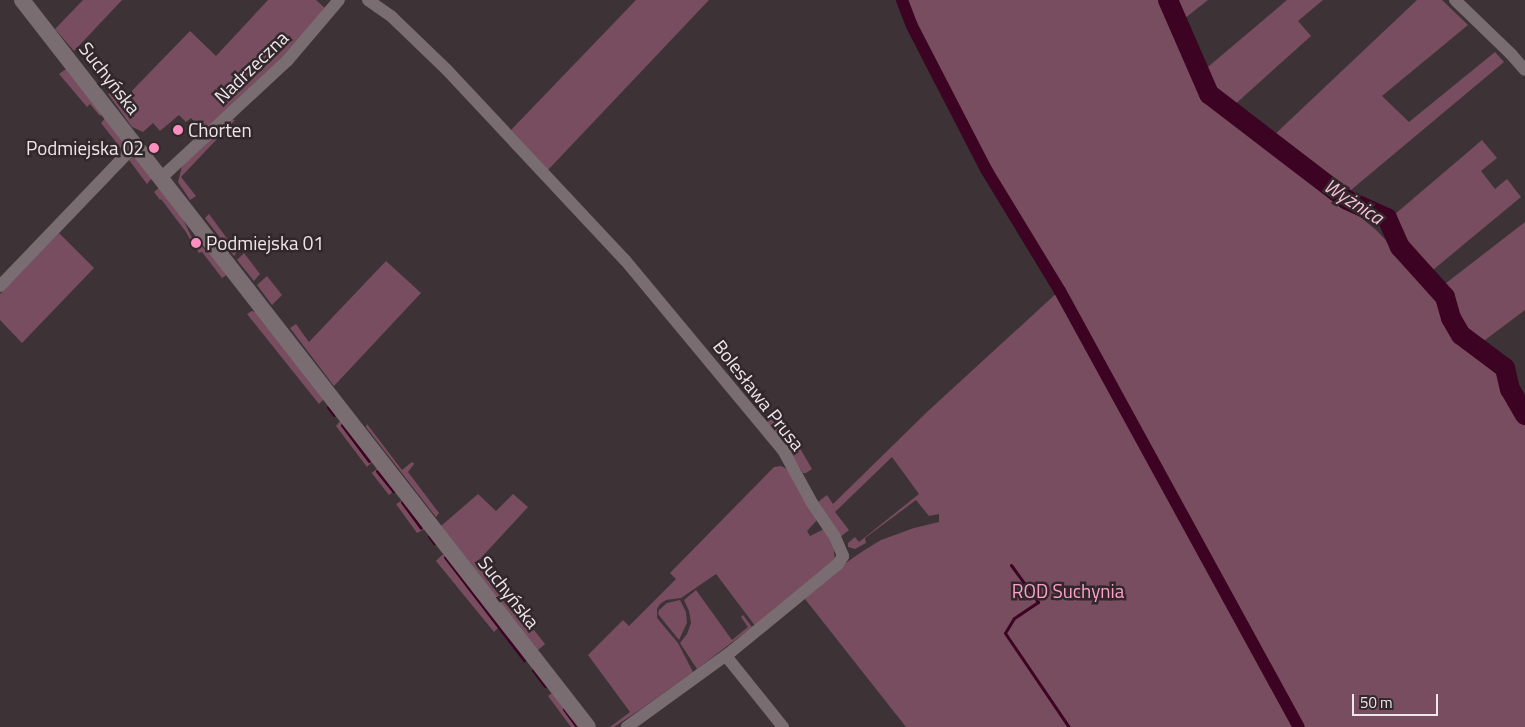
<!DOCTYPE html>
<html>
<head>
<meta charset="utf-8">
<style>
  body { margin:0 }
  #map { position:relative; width:1525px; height:727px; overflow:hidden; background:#3d3236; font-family:"Titillium Web",sans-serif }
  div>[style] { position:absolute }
  .green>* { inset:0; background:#784d5f; transform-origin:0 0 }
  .stream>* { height:3px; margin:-1.5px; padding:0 1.5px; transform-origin:1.5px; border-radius:1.5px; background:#3c0322 }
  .canal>* { height:12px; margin:-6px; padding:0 6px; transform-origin:6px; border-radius:6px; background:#3c0322 }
  .river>* { height:20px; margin:-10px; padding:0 10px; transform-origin:10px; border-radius:10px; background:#3c0322 }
  .minor>* { height:12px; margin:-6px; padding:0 6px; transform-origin:6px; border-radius:6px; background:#796d71 }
  .tertiary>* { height:16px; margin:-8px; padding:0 8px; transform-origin:8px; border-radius:8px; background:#796d71 }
  .dots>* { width:14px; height:14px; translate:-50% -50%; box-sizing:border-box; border:2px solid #32282c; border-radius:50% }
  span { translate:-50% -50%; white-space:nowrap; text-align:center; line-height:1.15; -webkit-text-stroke:5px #32282c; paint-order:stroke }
  .street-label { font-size:19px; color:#eee7ea }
  .poi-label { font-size:19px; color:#eee7ea }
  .left { translate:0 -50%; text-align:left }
  .right { translate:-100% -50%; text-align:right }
  .park-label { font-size:19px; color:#fea0c8 }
  .water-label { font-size:20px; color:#f8bed5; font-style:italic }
  .scale { position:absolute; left:1352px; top:694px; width:86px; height:22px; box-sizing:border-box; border:2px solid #eee7ea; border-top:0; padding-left:6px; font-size:15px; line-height:18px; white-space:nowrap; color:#eee7ea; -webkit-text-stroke:4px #32282c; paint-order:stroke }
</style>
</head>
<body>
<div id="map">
  <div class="green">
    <div style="clip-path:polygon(83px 0,122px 0,74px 51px,55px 29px)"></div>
    <div style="clip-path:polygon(268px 0,316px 0,327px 10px,284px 59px,201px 135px,198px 133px,201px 130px,191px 118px,186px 122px,179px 115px,160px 131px,153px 123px,143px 132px,132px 127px,108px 94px,113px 90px,122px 101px,190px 31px,216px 56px)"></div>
    <div style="clip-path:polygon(636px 0,709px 0,548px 170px,511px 130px)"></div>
    <div style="clip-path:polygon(902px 0,1165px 0,1206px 97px,1257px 132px,1376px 230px,1443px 299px,1450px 322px,1458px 335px,1503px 370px,1507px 389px,1525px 420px,1525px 727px,1302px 727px,1101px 368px,1099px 370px,1297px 727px,906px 727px,805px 599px,837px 569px,863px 551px,881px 540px,914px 528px,939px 522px,939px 514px,929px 516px,916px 500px,865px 538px,866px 543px,855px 549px,848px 547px,848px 543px,855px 537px,859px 542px,919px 494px,892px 457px,835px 512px,849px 530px,839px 538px,818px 502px,827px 495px,833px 504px,927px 412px,1059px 291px,987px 171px,912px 26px)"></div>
    <div style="clip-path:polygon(1172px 0,1208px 0,1180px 22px)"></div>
    <div style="clip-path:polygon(1287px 0,1323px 0,1298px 21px,1311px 36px,1232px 107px,1212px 93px,1202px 72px)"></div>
    <div style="clip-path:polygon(1417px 0,1442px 0,1468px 25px,1382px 96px,1409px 122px,1495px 52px,1504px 62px,1345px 195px,1272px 137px)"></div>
    <div style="clip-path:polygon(66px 69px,103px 113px,100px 116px,90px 104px,87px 107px,59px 74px)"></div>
    <div style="clip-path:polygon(106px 117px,125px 145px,123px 151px,101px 123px)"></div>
    <div style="clip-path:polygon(230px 119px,235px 120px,181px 177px,196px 196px,190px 200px,178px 182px,182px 166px)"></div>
    <div style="clip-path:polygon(1482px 140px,1497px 158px,1481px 171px,1495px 189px,1507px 179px,1521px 197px,1428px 274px,1403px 246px,1394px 222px,1381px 210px,1394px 215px)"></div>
    <div style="clip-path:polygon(132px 157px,136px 157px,153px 177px,147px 184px,129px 160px)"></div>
    <div style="clip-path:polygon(161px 186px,182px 217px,194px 242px,192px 243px,186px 232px,161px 199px,160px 200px,154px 192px)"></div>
    <div style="clip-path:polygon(209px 214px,237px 252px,234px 256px,205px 218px)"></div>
    <div style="clip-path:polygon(1525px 222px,1525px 310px,1485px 340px,1469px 335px,1458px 321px,1448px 297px,1441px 287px)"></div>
    <div style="clip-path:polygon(59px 233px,94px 268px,22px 343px,0 320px,0 294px)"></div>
    <div style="clip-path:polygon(201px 246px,220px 262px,228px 274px,222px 278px,202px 252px,199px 253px,196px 248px)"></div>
    <div style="clip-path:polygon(244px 253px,260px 274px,254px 281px,237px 260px)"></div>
    <div style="clip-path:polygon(386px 261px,421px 293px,334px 386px,290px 328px,296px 324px,309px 342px)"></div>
    <div style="clip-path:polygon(267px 276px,282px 295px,272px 305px,257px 285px)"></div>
    <div style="clip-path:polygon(252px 311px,259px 313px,325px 398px,319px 404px,247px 314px)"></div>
    <div style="clip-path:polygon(771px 417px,792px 438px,789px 441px,784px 442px,766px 422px)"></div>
    <div style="clip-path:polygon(340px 421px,373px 461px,367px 467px,336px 426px)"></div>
    <div style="clip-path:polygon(367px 424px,402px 470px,412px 462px,414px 464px,408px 472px,439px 513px,436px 517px,366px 427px)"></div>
    <div style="clip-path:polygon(797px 443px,812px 469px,806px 473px,803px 473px,789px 451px)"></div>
    <div style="clip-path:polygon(781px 466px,787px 469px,818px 519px,807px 531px,810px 536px,824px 529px,833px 542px,835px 561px,756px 627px,716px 574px,681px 598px,666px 600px,660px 604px,657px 609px,657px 618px,678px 643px,693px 672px,641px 709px,614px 727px,610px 727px,630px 712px,588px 655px,623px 620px,629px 626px,676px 579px,670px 573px,774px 467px)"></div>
    <div style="left:378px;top:468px;width:28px;height:8px;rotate:52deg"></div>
    <div style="clip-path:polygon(478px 494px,496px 511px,513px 494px,528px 507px,479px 560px,545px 644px,538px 650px,441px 526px)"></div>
    <div style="clip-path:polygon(403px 500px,425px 529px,417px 533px,396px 504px)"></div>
    <div style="clip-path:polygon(442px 555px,447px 555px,500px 626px,494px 632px,436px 561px)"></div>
    <div style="clip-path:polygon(696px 590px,732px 640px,748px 627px,741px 617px,743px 615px,752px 627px,697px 669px,680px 643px,687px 634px,691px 623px,689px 611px,684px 600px)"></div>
    <div style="clip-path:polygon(680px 600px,686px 612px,687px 623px,679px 640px,658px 614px,659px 610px,667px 603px)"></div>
    <div style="clip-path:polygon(552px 693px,579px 727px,571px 727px,548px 696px)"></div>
  </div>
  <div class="stream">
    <div style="left:328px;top:407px;width:10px;rotate:53deg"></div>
    <div style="left:342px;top:425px;width:45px;rotate:53.1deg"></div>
    <div style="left:377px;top:471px;width:26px;rotate:51deg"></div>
    <div style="left:402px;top:502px;width:32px;rotate:54deg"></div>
    <div style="left:429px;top:536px;width:9px;rotate:54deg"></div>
    <div style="left:445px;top:557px;width:130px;rotate:52.5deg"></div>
    <div style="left:1011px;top:565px;width:46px;rotate:53.9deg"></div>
    <div style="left:1038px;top:602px;width:29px;rotate:146deg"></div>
    <div style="left:1014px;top:618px;width:17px;rotate:121deg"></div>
    <div style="left:1005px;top:633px;width:114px;rotate:55.8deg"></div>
    <div style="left:533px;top:670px;width:20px;rotate:53deg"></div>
    <div style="left:564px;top:709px;width:22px;rotate:54deg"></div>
    <div style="left:1298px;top:727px;width:1px;rotate:-45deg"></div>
  </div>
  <div class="canal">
    <div style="left:902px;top:0;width:28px;rotate:69deg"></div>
    <div style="left:912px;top:26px;width:163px;rotate:62.7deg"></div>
    <div style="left:987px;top:171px;width:140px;rotate:58.7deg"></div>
    <div style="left:1060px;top:291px;width:497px;rotate:61.3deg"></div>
  </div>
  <div class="river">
    <div style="left:1168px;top:0;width:103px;rotate:66.4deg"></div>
    <div style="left:1209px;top:94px;width:174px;rotate:37.5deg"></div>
    <div style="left:1347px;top:200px;width:44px;rotate:24.2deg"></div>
    <div style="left:1387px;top:218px;width:32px;rotate:66deg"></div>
    <div style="left:1400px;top:247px;width:67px;rotate:48deg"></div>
    <div style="left:1445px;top:297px;width:22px;rotate:74deg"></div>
    <div style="left:1451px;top:318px;width:20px;rotate:60deg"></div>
    <div style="left:1461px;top:335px;width:55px;rotate:36.9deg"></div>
    <div style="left:1505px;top:368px;width:22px;rotate:77deg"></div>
    <div style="left:1510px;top:389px;width:30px;rotate:60deg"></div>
  </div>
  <div class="minor">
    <div style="left:368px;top:0;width:29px;rotate:35deg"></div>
    <div style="left:392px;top:17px;width:76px;rotate:43.9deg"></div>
    <div style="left:447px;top:70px;width:260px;rotate:46.9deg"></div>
    <div style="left:625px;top:260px;width:247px;rotate:50.3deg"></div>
    <div style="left:783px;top:450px;width:60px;rotate:61.3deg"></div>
    <div style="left:812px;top:503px;width:41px;rotate:55.9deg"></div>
    <div style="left:835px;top:537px;width:21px;rotate:67deg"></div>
    <div style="left:843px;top:556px;width:9px;rotate:122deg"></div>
    <div style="left:838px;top:564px;width:137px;rotate:140.6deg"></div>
    <div style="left:732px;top:651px;width:130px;rotate:144.1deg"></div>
    <div style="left:1455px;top:0;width:78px;rotate:44deg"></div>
    <div style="left:1511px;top:54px;width:21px;rotate:49deg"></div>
    <div style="left:162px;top:177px;width:171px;rotate:-42.9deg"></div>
    <div style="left:287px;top:61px;width:80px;rotate:-49.6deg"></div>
    <div style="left:0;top:286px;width:197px;rotate:-46.2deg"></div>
    <div style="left:726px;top:656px;width:91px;rotate:51.2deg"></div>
  </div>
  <div class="tertiary">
    <div style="left:22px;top:0;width:921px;rotate:52.1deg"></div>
  </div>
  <div class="dots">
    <div style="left:178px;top:130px;background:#fd8ebf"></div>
    <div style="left:154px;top:148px;background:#fd8ebf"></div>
    <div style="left:196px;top:243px;background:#fd8ebf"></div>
  </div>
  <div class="street-label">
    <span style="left:251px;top:67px;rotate:-44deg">Nadrzeczna</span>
    <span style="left:110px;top:78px;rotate:52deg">Suchyńska</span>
    <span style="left:759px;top:395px;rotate:52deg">Bolesława Prusa</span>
    <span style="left:509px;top:592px;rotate:52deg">Suchyńska</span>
  </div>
  <div class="poi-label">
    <span class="left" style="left:188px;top:130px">Chorten</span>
    <span class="right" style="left:144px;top:148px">Podmiejska 02</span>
    <span class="left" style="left:206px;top:243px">Podmiejska 01</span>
  </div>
  <div class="park-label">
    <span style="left:1068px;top:591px">ROD Suchynia</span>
  </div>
  <div class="water-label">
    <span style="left:1354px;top:201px;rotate:33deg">Wyżnica</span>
  </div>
  <div class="scale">50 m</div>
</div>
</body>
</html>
